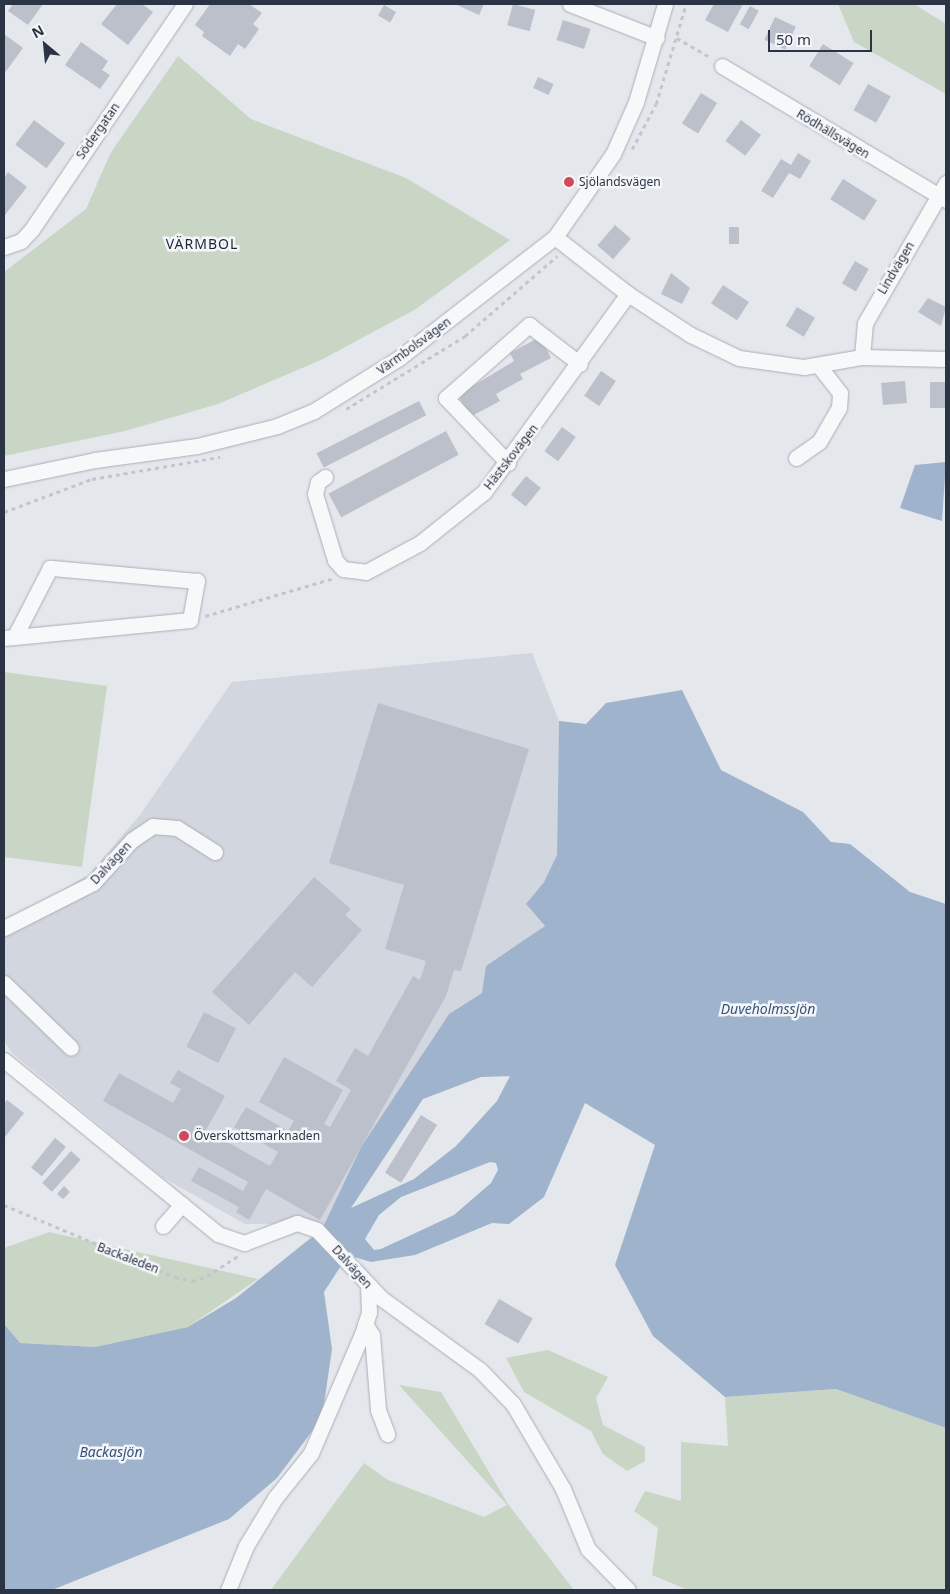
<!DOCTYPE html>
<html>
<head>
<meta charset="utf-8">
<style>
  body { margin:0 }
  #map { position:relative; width:950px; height:1594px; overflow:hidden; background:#e4e7ec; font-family:"Noto Sans",sans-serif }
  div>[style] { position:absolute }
  .built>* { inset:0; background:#d2d6de }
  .green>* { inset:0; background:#c9d6c5 }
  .water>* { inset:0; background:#9fb4cc }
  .building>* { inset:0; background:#bbc0ca; transform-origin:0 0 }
  .path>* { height:2.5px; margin-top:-1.25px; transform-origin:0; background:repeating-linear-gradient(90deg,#c2c5cb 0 4px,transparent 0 8px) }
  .roads { filter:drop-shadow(0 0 1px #a9aeb7) drop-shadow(0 0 1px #a9aeb7) }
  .minor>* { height:15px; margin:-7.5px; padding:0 7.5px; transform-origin:7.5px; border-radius:7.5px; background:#f7f8fa }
  .dots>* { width:14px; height:14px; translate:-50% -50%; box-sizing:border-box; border:2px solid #f4f6f9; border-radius:50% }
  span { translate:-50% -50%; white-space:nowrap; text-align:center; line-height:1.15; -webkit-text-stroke:5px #f4f6f9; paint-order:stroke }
  .street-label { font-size:12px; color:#2b3445 }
  .poi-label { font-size:12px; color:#2b3445 }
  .left { translate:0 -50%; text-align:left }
  .neighbourhood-label { font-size:14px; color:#1d2536; letter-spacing:1px }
  .water-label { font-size:14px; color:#34527a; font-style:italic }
  .frame { position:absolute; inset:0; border:5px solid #2b3445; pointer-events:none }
  .north { position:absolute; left:20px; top:20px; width:50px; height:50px; -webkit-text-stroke:4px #f4f6f9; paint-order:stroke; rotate:332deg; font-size:14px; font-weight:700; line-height:20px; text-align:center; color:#2b3445 }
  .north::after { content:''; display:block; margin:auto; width:18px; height:22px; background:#2b3445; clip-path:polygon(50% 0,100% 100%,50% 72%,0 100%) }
  .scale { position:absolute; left:768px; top:30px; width:104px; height:22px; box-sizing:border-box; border:2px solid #2b3445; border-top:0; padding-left:6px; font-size:15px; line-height:18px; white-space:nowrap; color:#2b3445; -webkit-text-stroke:4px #f4f6f9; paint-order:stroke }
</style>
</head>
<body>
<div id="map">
  <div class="built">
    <div style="clip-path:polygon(532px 653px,559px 721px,557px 855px,544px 882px,526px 904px,545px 926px,508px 954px,482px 993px,449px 1014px,361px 1147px,322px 1229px,317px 1224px,245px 1224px,162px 1177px,12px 1053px,4px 1041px,4px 926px,89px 874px,140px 815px,232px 682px)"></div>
  </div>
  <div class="green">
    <div style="clip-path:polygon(838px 4px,914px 4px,946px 24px,946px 94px,854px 42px)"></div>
    <div style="clip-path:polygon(178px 56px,251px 119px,406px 178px,510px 240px,416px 309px,321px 360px,218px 404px,125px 431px,4px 456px,4px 272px,86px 209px,111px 152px)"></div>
    <div style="clip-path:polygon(4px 672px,107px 686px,82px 867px,4px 857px)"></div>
    <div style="clip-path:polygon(49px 1232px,258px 1279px,188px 1327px,95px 1347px,19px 1343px,4px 1324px,4px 1248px)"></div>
    <div style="clip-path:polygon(548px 1350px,608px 1377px,596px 1398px,603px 1425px,645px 1447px,645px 1461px,627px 1471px,603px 1454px,591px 1431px,524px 1392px,506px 1358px)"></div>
    <div style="clip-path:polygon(399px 1385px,441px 1392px,508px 1504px,574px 1590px,271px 1590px,364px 1463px,388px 1480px,484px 1517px,507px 1505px)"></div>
    <div style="clip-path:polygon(836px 1389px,946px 1428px,946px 1590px,688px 1590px,652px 1575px,658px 1528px,634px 1511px,645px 1491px,681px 1501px,681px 1442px,728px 1446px,725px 1397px)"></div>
  </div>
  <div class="water">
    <div style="clip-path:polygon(946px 462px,942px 521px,900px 508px,915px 465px)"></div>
    <div style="clip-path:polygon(evenodd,682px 690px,721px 770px,803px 812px,831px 842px,850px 844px,910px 892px,946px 904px,946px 1428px,836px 1389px,725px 1397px,653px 1336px,615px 1265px,655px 1145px,585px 1103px,544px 1197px,509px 1224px,492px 1223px,415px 1255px,371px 1262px,348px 1255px,324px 1292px,332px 1349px,322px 1418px,277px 1478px,229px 1519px,52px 1590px,4px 1590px,4px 1324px,20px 1343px,95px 1347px,188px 1327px,236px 1298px,322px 1229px,361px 1147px,449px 1014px,482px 993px,486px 966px,545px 926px,526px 904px,544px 882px,557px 855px,559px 721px,586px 724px,606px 703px,682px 690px,510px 1076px,497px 1101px,456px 1146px,414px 1179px,351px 1208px,423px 1099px,481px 1077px,510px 1076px,682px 690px,490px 1162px,496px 1163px,498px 1170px,491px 1183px,454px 1215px,381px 1249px,374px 1250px,365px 1239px,379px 1215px,401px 1197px,490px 1162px)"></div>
  </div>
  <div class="building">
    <div style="clip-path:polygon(13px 4px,43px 4px,28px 25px,8px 11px)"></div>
    <div style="clip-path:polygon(117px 4px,142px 4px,153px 12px,128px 45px,101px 24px)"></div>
    <div style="clip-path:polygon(210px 4px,249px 4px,262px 13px,253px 24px,259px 29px,245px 49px,238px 44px,230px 56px,202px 36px,204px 32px,195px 25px)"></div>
    <div style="clip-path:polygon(455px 4px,484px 4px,479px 15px)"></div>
    <div style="left:513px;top:4px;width:23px;height:22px;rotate:15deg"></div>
    <div style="clip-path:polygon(714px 4px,743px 4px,728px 32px,705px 20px)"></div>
    <div style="left:384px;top:5px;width:14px;height:12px;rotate:30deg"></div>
    <div style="left:750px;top:6px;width:10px;height:21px;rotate:29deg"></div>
    <div style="left:775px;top:17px;width:23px;height:25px;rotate:25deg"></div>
    <div style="left:563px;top:20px;width:29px;height:21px;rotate:18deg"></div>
    <div style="clip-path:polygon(4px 34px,23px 48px,4px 74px)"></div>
    <div style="clip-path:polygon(81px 42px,108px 61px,102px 70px,110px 75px,100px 89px,65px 65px)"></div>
    <div style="left:823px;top:44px;width:36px;height:26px;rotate:32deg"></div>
    <div style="left:538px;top:77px;width:17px;height:12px;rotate:24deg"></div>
    <div style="left:868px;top:84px;width:26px;height:30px;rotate:29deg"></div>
    <div style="left:701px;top:93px;width:19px;height:36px;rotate:32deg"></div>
    <div style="left:34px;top:120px;width:39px;height:31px;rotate:37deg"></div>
    <div style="left:741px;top:120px;width:25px;height:26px;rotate:37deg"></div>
    <div style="clip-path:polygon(798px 153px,811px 161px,800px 179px,789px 173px,773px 198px,761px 191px,781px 159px,791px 165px)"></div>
    <div style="clip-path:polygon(8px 172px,27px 187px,5px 215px,4px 178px)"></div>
    <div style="left:843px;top:179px;width:40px;height:24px;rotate:32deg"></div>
    <div style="left:615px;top:225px;width:21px;height:27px;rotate:41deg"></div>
    <div style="left:729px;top:227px;width:10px;height:17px"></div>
    <div style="left:855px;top:261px;width:16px;height:26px;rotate:30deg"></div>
    <div style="clip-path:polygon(671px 273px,690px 288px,682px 304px,661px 294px)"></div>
    <div style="left:723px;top:285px;width:31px;height:22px;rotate:33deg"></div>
    <div style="clip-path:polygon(928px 298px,946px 307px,941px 326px,918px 312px)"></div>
    <div style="left:797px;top:307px;width:21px;height:22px;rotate:31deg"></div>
    <div style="clip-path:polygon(540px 337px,551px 358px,520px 374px,523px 379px,496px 394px,500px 401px,470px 417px,458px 395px,514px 361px,510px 353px)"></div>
    <div style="left:601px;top:371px;width:18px;height:30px;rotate:34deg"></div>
    <div style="left:905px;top:381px;width:22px;height:24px;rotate:85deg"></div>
    <div style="left:946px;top:382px;width:26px;height:16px;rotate:90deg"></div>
    <div style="left:419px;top:401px;width:16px;height:115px;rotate:63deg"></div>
    <div style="left:562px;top:427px;width:17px;height:30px;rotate:36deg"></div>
    <div style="left:446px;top:431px;width:27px;height:133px;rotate:62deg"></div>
    <div style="left:526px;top:476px;width:19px;height:24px;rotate:39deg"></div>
    <div style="clip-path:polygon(378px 703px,529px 749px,461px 971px,454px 970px,446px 996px,320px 1220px,266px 1189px,249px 1220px,236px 1212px,239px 1207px,191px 1181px,199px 1167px,243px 1191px,248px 1182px,103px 1101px,119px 1073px,173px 1103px,181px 1089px,170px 1083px,178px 1070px,225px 1096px,206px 1130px,270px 1166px,278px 1152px,234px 1127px,246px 1107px,288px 1131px,294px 1121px,259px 1102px,284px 1057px,343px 1090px,324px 1124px,330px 1127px,351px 1090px,336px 1081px,355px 1048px,368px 1056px,413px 976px,420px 980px,426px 961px,385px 949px,404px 885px,329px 863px)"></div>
    <div style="clip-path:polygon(314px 877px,351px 909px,345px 915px,362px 930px,312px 987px,295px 972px,249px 1025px,212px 992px)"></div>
    <div style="left:204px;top:1012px;width:36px;height:39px;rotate:27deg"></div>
    <div style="clip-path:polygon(7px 1100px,24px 1113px,5px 1137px,4px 1104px)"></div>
    <div style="left:421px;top:1115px;width:19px;height:68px;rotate:32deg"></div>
    <div style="left:55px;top:1138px;width:14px;height:38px;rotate:39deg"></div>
    <div style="left:71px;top:1151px;width:13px;height:43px;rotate:42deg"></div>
    <div style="clip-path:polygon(64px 1186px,70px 1192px,63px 1199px,57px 1194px)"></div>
    <div style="left:499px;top:1299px;width:39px;height:29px;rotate:30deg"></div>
  </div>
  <div class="path">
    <div style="left:677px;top:38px;width:38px;rotate:30deg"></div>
    <div style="left:632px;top:149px;width:51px;rotate:-61.9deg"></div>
    <div style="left:656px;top:104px;width:104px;rotate:-73.3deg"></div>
    <div style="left:346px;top:409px;width:140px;rotate:-31.5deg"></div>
    <div style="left:465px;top:336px;width:122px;rotate:-41deg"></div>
    <div style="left:4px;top:512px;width:94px;rotate:-20.6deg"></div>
    <div style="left:92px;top:479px;width:130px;rotate:-9.8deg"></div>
    <div style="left:205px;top:616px;width:134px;rotate:-16.4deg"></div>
    <div style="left:4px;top:1205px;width:186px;rotate:22.8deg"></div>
    <div style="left:175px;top:1277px;width:17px;rotate:13deg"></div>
    <div style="left:192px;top:1281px;width:16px;rotate:-18deg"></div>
    <div style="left:207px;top:1276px;width:37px;rotate:-33deg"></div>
  </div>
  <div class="roads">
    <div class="minor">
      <div style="left:570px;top:4px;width:93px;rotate:21.3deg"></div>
      <div style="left:722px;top:66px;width:261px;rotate:30.9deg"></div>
      <div style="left:555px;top:237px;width:93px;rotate:38deg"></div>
      <div style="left:628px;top:294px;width:75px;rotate:33.1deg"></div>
      <div style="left:691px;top:335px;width:53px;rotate:25.6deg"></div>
      <div style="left:739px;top:358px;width:66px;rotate:7.9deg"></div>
      <div style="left:804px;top:367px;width:59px;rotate:-9.8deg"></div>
      <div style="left:862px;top:357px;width:84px;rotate:1.4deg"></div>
      <div style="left:4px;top:247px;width:18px;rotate:-19deg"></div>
      <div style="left:21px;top:241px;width:16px;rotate:-47deg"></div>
      <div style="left:32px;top:229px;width:272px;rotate:-55.8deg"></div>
      <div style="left:862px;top:357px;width:34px;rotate:-85deg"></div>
      <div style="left:865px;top:323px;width:162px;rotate:-59.9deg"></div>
      <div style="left:796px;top:458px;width:28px;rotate:-35deg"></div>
      <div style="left:819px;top:442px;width:39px;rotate:-60deg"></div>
      <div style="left:839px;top:408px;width:15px;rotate:-86deg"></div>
      <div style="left:840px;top:393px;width:34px;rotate:-128deg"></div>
      <div style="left:508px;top:463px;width:90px;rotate:-133.6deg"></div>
      <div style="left:446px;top:398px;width:111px;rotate:-41.3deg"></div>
      <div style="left:529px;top:325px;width:64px;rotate:37.4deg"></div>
      <div style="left:325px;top:477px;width:9px;rotate:144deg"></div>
      <div style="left:318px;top:482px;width:12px;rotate:104deg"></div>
      <div style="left:315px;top:494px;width:69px;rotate:73.1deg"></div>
      <div style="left:335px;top:560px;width:12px;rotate:48deg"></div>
      <div style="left:343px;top:569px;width:23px;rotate:7deg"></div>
      <div style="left:366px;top:572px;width:61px;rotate:-28.2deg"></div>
      <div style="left:420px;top:543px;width:82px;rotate:-38.6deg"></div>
      <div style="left:484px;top:492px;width:245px;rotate:-54deg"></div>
      <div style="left:4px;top:479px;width:93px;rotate:-11.8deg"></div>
      <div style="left:95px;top:460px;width:103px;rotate:-7.8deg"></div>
      <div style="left:197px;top:446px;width:82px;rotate:-14deg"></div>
      <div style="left:277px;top:426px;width:40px;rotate:-22deg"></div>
      <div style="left:314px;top:411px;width:100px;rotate:-31.9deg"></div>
      <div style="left:399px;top:358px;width:197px;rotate:-37.8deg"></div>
      <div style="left:555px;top:237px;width:101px;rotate:-55.1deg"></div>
      <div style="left:613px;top:154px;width:57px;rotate:-66.1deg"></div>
      <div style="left:636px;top:102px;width:102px;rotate:-73.5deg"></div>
      <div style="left:4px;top:638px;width:187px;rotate:-5.5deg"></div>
      <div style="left:190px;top:620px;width:40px;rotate:-80deg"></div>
      <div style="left:197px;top:581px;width:148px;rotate:-174.9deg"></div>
      <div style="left:50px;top:568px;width:74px;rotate:117.3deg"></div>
      <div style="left:4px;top:928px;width:100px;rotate:-26.8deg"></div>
      <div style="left:93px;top:883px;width:58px;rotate:-47.8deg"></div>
      <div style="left:132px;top:840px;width:25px;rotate:-34deg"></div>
      <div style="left:153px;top:826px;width:24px;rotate:5deg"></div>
      <div style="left:177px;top:828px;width:45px;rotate:32.3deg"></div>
      <div style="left:4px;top:983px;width:93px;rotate:44.1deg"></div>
      <div style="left:4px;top:1060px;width:276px;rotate:39.1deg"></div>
      <div style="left:218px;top:1234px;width:28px;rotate:19deg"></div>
      <div style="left:244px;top:1243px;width:57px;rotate:-20.7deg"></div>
      <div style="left:297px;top:1223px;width:21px;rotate:19deg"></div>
      <div style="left:317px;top:1230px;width:93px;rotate:46.7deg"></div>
      <div style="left:381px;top:1298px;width:122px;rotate:36deg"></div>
      <div style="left:480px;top:1370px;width:47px;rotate:45.9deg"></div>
      <div style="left:513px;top:1404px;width:99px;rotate:59.5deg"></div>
      <div style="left:563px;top:1489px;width:65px;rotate:67.4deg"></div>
      <div style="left:588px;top:1549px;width:57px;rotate:45.7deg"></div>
      <div style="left:163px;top:1226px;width:29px;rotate:-49deg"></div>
      <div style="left:365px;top:1324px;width:13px;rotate:58deg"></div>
      <div style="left:372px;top:1335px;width:75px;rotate:85.4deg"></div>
      <div style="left:378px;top:1410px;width:26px;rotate:69deg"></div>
      <div style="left:228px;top:1590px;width:48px;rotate:-67.8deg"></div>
      <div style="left:246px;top:1546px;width:56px;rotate:-58.9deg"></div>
      <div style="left:275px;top:1498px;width:58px;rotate:-51.3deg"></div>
      <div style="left:311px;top:1453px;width:129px;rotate:-66.8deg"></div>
      <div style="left:362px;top:1334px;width:23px;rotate:-72deg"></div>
      <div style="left:369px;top:1312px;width:26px;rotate:-92deg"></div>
    </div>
  </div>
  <div class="dots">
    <div style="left:569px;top:182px;background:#d1495b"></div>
    <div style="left:184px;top:1136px;background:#d1495b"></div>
  </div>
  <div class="street-label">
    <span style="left:98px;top:131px;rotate:-55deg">Södergatan</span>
    <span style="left:833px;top:134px;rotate:31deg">Rödhällsvägen</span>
    <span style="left:896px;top:268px;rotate:-59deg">Lindvägen</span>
    <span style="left:414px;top:346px;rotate:-36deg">Värmbolsvägen</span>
    <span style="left:511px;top:457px;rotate:-52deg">Hästskovägen</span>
    <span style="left:111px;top:863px;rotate:-47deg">Dalvägen</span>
    <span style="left:128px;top:1258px;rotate:21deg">Backaleden</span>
    <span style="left:352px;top:1267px;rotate:48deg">Dalvägen</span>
  </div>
  <div class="poi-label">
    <span class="left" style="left:579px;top:182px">Sjölandsvägen</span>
    <span class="left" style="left:194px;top:1136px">Överskottsmarknaden</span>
  </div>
  <div class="neighbourhood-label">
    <span style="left:202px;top:244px">VÄRMBOL</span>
  </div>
  <div class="water-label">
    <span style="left:768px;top:1009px">Duveholmssjön</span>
    <span style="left:111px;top:1452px">Backasjön</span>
  </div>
  <div class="frame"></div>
  <div class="north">N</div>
  <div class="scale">50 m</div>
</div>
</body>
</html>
